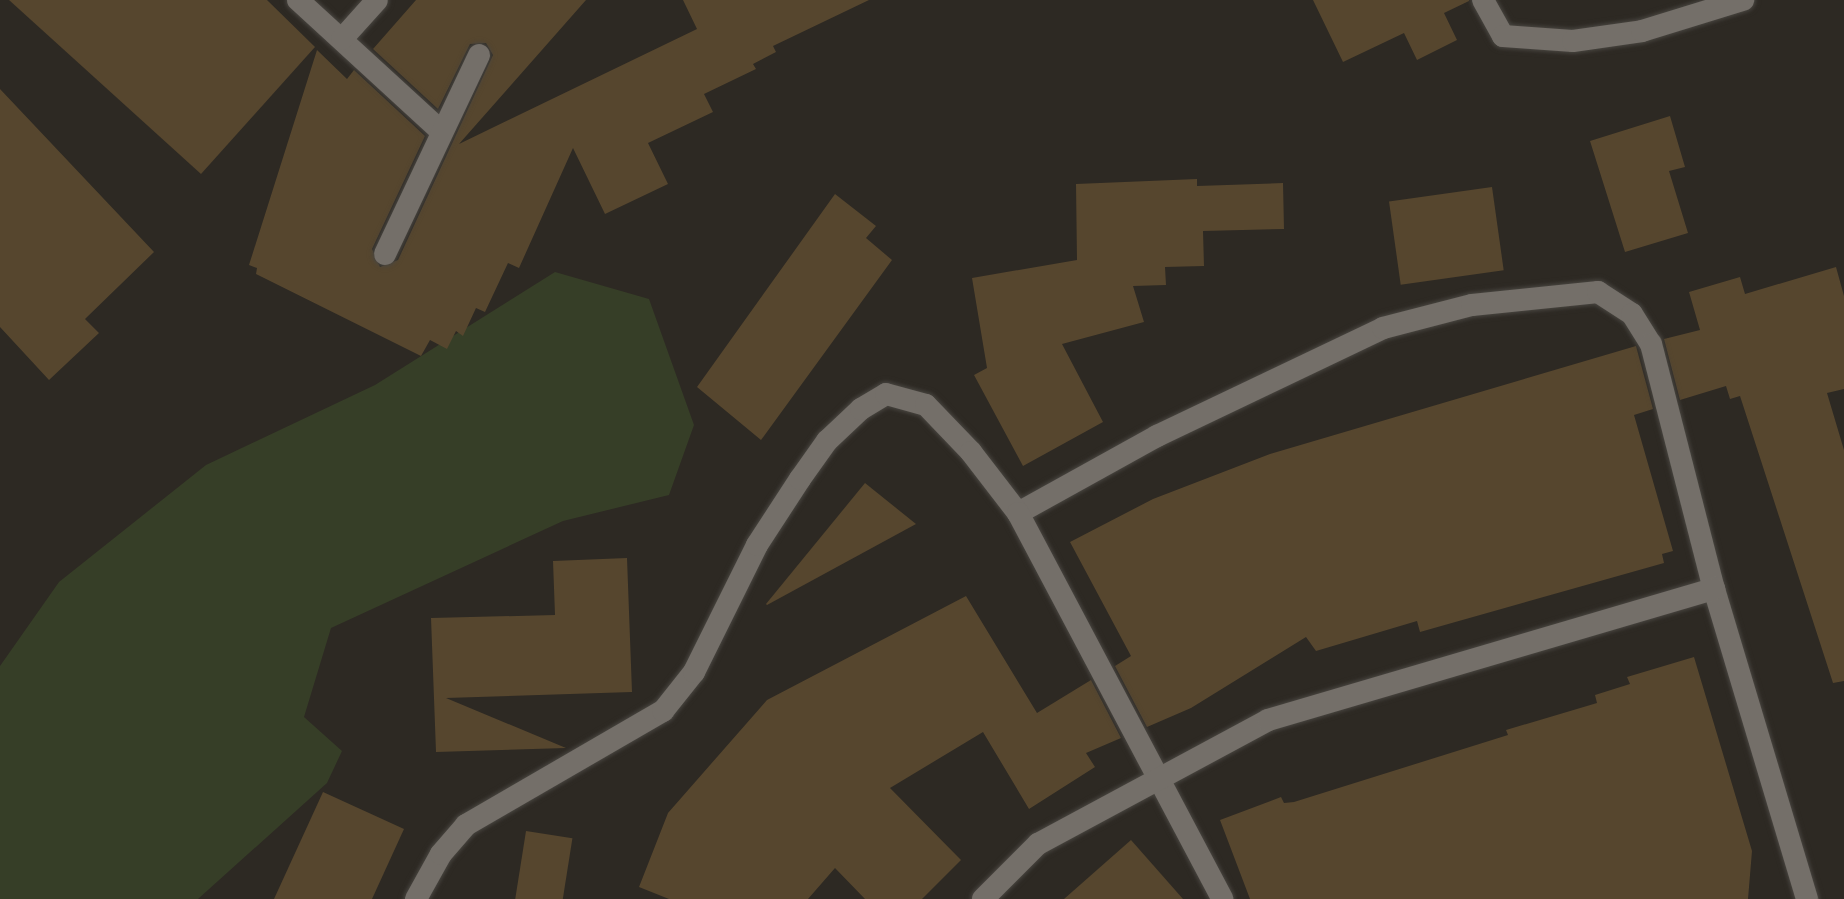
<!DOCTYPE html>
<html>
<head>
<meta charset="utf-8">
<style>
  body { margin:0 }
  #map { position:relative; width:1844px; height:899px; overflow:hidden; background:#2d2923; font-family:"DM Sans",sans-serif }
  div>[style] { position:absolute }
  .green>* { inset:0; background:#363e27 }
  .building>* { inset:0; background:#56462e; transform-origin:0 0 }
  .roads { filter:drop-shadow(0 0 2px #484540) drop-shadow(0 0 2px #484540) }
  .minor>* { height:22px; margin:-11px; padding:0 11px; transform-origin:11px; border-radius:11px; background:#746f69 }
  span { translate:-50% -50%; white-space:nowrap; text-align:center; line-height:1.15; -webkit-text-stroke:6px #2d2923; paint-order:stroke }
</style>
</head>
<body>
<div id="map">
  <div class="green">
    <div style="clip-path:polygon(555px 272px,649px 299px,694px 425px,669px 495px,563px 521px,331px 628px,304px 717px,342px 751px,327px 783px,198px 899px,0 899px,0 666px,59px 582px,206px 465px,375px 385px)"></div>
  </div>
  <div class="building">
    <div style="clip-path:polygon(9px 0,267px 0,315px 47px,201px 174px)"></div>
    <div style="clip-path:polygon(416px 0,586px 0,459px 144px,697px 29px,683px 0,869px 0,773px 46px,776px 52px,753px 64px,756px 69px,704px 94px,713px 112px,648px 143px,668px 184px,605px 214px,573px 148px,519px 268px,508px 263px,485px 312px,476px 308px,463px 336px,456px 331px,447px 349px,430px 340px,421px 356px,256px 274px,257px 268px,249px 265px,317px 50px,347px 79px,354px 70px,425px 136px,372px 249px,380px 267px,398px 260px,493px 55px,486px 43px,470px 44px,438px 109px,373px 49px)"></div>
    <div style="clip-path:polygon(1313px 0,1469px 0,1469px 1px,1444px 13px,1457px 40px,1417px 60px,1404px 33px,1343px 62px)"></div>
    <div style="clip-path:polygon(0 89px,154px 252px,85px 319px,99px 333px,49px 380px,0 327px)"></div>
    <div style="clip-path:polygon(1670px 116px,1685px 167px,1669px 171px,1688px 233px,1625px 252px,1590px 141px)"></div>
    <div style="clip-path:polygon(1197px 179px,1197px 186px,1283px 183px,1284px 229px,1203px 231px,1204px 266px,1165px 267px,1166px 285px,1133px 286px,1144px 322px,1062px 344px,1103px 422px,1023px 466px,974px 375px,987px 368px,972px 278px,1077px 260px,1076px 184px)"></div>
    <div style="left:1492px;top:187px;width:84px;height:104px;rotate:82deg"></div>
    <div style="clip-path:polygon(835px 194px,876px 226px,866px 238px,892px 260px,761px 440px,697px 387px)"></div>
    <div style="clip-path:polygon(1836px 267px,1844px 296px,1844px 389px,1827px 393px,1844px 450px,1844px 681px,1833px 683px,1740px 396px,1730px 399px,1726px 386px,1680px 400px,1664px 339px,1700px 330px,1689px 292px,1740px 277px,1745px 294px)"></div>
    <div style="clip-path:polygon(1636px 346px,1653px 409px,1634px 415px,1673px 551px,1662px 554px,1664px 563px,1420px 632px,1417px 621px,1316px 651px,1306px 637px,1191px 708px,1147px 727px,1115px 666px,1131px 656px,1070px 542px,1153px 499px,1270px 454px)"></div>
    <div style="clip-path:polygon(865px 483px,916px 524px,767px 605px,766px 604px)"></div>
    <div style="clip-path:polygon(627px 558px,632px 692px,446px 698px,566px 748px,436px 752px,431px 618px,555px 615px,553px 561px)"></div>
    <div style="clip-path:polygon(966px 596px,1037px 713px,1091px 680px,1121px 738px,1086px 753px,1095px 767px,1029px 809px,983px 732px,890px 788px,961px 860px,922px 899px,865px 899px,835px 868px,808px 899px,669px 899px,639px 887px,668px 813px,767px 700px)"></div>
    <div style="clip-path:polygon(1694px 657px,1752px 851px,1748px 899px,1250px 899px,1220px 820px,1281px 797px,1284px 803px,1294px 802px,1508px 735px,1506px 730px,1597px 703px,1595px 695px,1630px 684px,1627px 677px)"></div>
    <div style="clip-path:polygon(323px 792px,404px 829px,372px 899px,274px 899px)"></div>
    <div style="left:526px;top:831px;width:47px;height:69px;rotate:9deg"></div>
    <div style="clip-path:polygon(1131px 840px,1183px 899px,1064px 899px)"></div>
  </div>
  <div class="roads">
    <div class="minor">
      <div style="left:298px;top:0;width:194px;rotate:42.5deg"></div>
      <div style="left:1483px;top:0;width:41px;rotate:60.9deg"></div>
      <div style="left:1503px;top:36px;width:70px;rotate:4.1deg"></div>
      <div style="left:1573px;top:41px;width:70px;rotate:-8.2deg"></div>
      <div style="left:1642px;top:31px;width:106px;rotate:-17.1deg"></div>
      <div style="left:342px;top:39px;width:52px;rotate:-48.1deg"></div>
      <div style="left:385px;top:254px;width:220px;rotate:-64.7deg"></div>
      <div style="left:1018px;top:513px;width:159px;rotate:-29deg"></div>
      <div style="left:1157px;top:436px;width:250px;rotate:-25.5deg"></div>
      <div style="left:1383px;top:328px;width:92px;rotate:-14.5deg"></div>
      <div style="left:1472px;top:305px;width:127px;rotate:-5.9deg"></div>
      <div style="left:1598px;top:292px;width:40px;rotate:32.9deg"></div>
      <div style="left:1632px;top:314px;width:36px;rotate:58deg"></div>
      <div style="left:1651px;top:344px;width:253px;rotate:75.6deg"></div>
      <div style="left:1714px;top:589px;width:324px;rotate:73.3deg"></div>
      <div style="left:416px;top:899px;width:51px;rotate:-60.9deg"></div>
      <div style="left:441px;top:854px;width:38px;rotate:-49deg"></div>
      <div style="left:466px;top:825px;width:228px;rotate:-30.1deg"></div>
      <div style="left:663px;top:711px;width:50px;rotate:-51.5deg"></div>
      <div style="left:694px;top:672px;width:142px;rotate:-63.6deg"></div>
      <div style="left:757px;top:545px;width:79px;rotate:-56.9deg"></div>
      <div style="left:800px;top:479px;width:47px;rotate:-54.6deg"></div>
      <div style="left:827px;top:441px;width:47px;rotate:-43.3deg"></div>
      <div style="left:861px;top:409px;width:29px;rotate:-31deg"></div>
      <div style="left:886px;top:394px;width:41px;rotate:15.4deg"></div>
      <div style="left:926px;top:405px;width:65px;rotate:46.2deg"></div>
      <div style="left:971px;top:452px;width:77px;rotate:52.4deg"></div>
      <div style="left:1018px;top:513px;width:437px;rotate:62.1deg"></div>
      <div style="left:983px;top:899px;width:78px;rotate:-45deg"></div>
      <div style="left:1038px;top:844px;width:261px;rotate:-28.3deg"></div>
      <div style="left:1268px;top:720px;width:465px;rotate:-16.4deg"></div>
    </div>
  </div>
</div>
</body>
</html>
